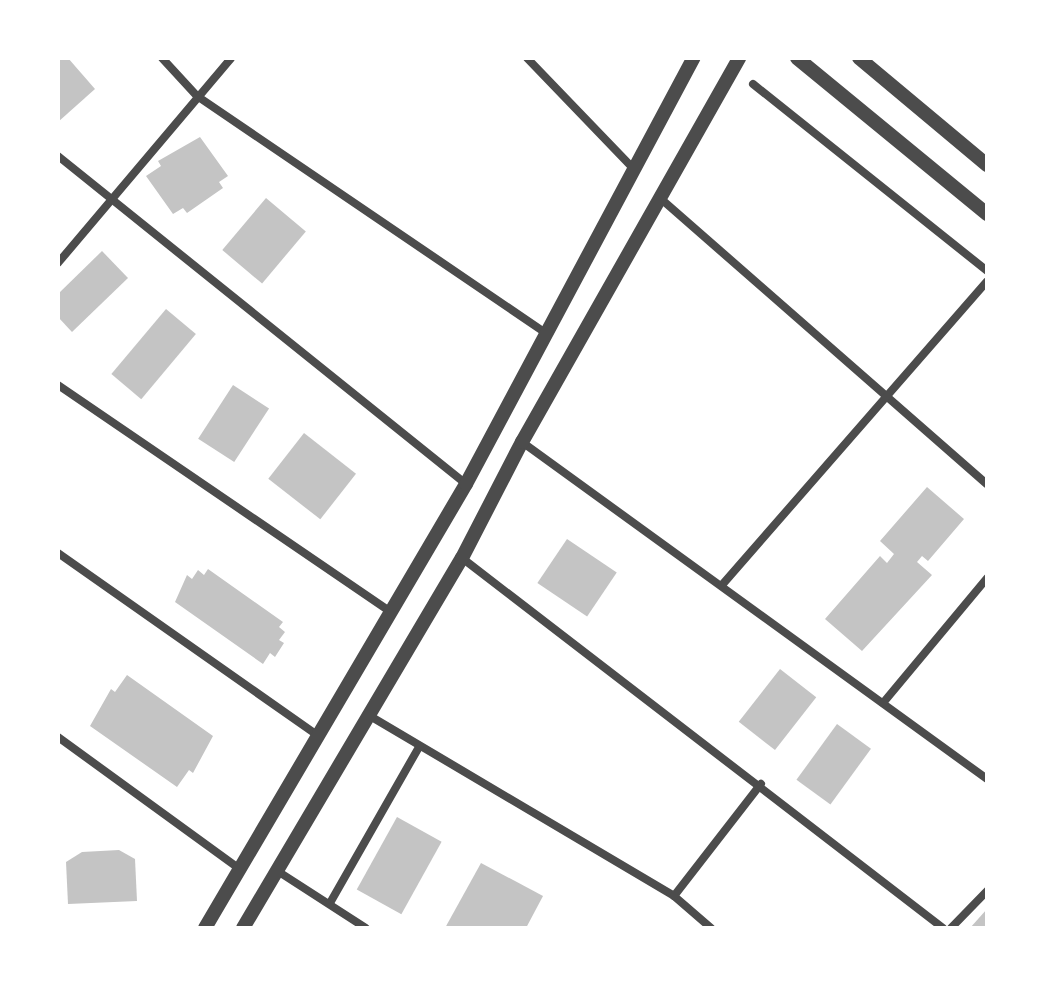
<!DOCTYPE html>
<html>
<head>
<meta charset="utf-8">
<style>
  body { margin:0 }
  #map { position:relative; width:1045px; height:986px; overflow:hidden; background:#fff; font-family:"Alegreya Sans",sans-serif }
  div>[style] { position:absolute }
  .building>* { inset:0; background:#c4c4c4; transform-origin:0 0 }
  .minor>* { height:8px; margin:-4px; padding:0 4px; transform-origin:4px; border-radius:4px; background:#4c4c4c }
  .tertiary>* { height:14px; margin:-7px; padding:0 7px; transform-origin:7px; border-radius:7px; background:#4c4c4c }
  span { translate:-50% -50%; white-space:nowrap; text-align:center; line-height:1.15; -webkit-text-stroke:8px #fff; paint-order:stroke }
  .frame { position:absolute; inset:0; border:60px solid #fff; pointer-events:none }
</style>
</head>
<body>
<div id="map">
  <div class="building">
    <div style="clip-path:polygon(58px 58px,68px 58px,95px 89px,58px 122px)"></div>
    <div style="clip-path:polygon(200px 137px,228px 176px,219px 182px,223px 188px,187px 213px,183px 208px,173px 214px,146px 176px,161px 166px,158px 161px)"></div>
    <div style="left:266px;top:198px;width:52px;height:68px;rotate:40deg"></div>
    <div style="clip-path:polygon(102px 251px,128px 278px,72px 332px,58px 317px,58px 294px)"></div>
    <div style="left:166px;top:309px;width:39px;height:85px;rotate:40deg"></div>
    <div style="left:233px;top:385px;width:43px;height:64px;rotate:33deg"></div>
    <div style="left:304px;top:433px;width:66px;height:58px;rotate:38deg"></div>
    <div style="clip-path:polygon(927px 487px,964px 519px,928px 561px,922px 556px,917px 562px,932px 575px,862px 651px,825px 619px,880px 556px,887px 563px,894px 554px,880px 541px)"></div>
    <div style="left:567px;top:539px;width:60px;height:53px;rotate:34deg"></div>
    <div style="clip-path:polygon(208px 569px,283px 622px,279px 627px,285px 632px,279px 640px,284px 643px,275px 657px,270px 653px,263px 664px,175px 602px,187px 575px,192px 579px,198px 570px,204px 575px)"></div>
    <div style="left:780px;top:669px;width:46px;height:67px;rotate:38deg"></div>
    <div style="clip-path:polygon(127px 675px,213px 736px,193px 773px,189px 770px,177px 787px,90px 726px,111px 689px,115px 692px)"></div>
    <div style="left:837px;top:724px;width:42px;height:69px;rotate:36deg"></div>
    <div style="left:397px;top:817px;width:51px;height:83px;rotate:29deg"></div>
    <div style="clip-path:polygon(119px 850px,135px 859px,137px 901px,68px 904px,66px 862px,82px 852px)"></div>
    <div style="clip-path:polygon(481px 863px,543px 896px,526px 928px,445px 928px)"></div>
    <div style="clip-path:polygon(987px 909px,987px 928px,970px 928px)"></div>
  </div>
  <div class="minor">
    <div style="left:162px;top:58px;width:52px;rotate:47.4deg"></div>
    <div style="left:197px;top:96px;width:422px;rotate:34.2deg"></div>
    <div style="left:527px;top:58px;width:154px;rotate:46.1deg"></div>
    <div style="left:753px;top:84px;width:300px;rotate:38.6deg"></div>
    <div style="left:58px;top:156px;width:523px;rotate:38.8deg"></div>
    <div style="left:660px;top:198px;width:434px;rotate:41.2deg"></div>
    <div style="left:58px;top:263px;width:268px;rotate:-49.8deg"></div>
    <div style="left:58px;top:385px;width:404px;rotate:34.3deg"></div>
    <div style="left:522px;top:442px;width:574px;rotate:35.93deg"></div>
    <div style="left:58px;top:553px;width:318px;rotate:35.1deg"></div>
    <div style="left:462px;top:558px;width:607px;rotate:37.57deg"></div>
    <div style="left:722px;top:585px;width:403px;rotate:-48.9deg"></div>
    <div style="left:883px;top:703px;width:163px;rotate:-50.2deg"></div>
    <div style="left:370px;top:716px;width:353px;rotate:30.6deg"></div>
    <div style="left:674px;top:896px;width:49px;rotate:40.9deg"></div>
    <div style="left:58px;top:737px;width:225px;rotate:36deg"></div>
    <div style="left:279px;top:872px;width:103px;rotate:32.8deg"></div>
    <div style="left:674px;top:896px;width:142px;rotate:-52.2deg"></div>
    <div style="left:330px;top:903px;width:180px;rotate:-60.3deg"></div>
    <div style="left:951px;top:928px;width:52px;rotate:-45.8deg"></div>
  </div>
  <div class="tertiary">
    <div style="left:797px;top:58px;width:246px;rotate:39.4deg"></div>
    <div style="left:859px;top:58px;width:167px;rotate:39.9deg"></div>
    <div style="left:205px;top:928px;width:515px;rotate:-59.55deg"></div>
    <div style="left:466px;top:484px;width:483px;rotate:-61.9deg"></div>
    <div style="left:243px;top:928px;width:430px;rotate:-59.4deg"></div>
    <div style="left:462px;top:558px;width:131px;rotate:-62.7deg"></div>
    <div style="left:522px;top:442px;width:441px;rotate:-60.5deg"></div>
  </div>
  <div class="frame"></div>
</div>
</body>
</html>
